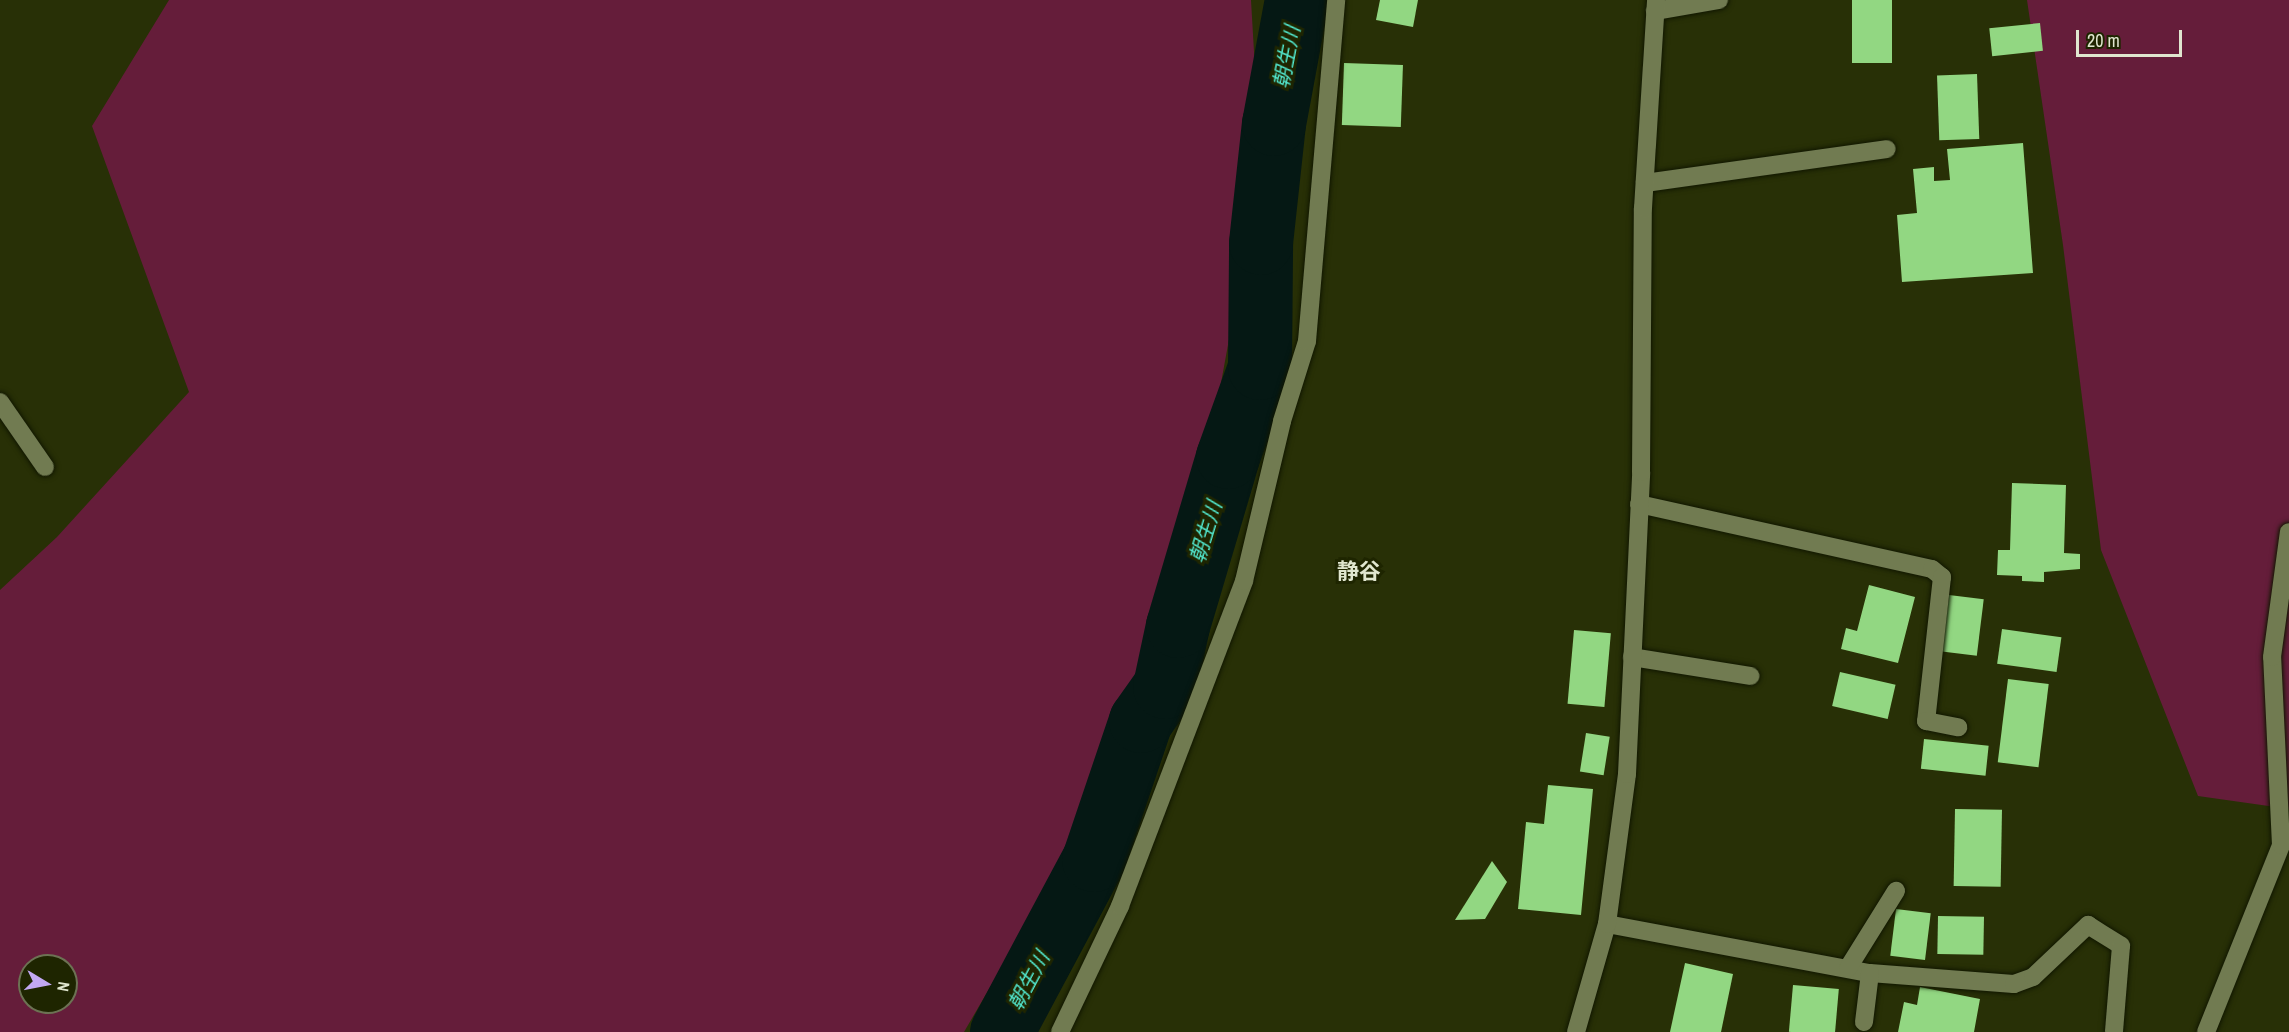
<!DOCTYPE html>
<html>
<head>
<meta charset="utf-8">
<style>
  body { margin:0 }
  #map { position:relative; width:2289px; height:1032px; overflow:hidden; background:#283006; font-family:"Archivo Narrow","Noto Sans JP",sans-serif }
  div>[style] { position:absolute }
  .green>* { inset:0; background:#651d3a }
  .river>* { height:64px; margin:-32px; padding:0 32px; transform-origin:32px; border-radius:32px; background:#051814 }
  .building>* { inset:0; background:#92d782; transform-origin:0 0 }
  .roads { filter:drop-shadow(0 0 2px #111700) drop-shadow(0 0 2px #111700) }
  .lane>* { height:18px; margin:-9px; padding:0 9px; transform-origin:9px; border-radius:9px; background:#717b51 }
  .street>* { height:18px; margin:-9px; padding:0 9px; transform-origin:9px; border-radius:9px; background:#717b51 }
  .secondary>* { height:18px; margin:-9px; padding:0 9px; transform-origin:9px; border-radius:9px; background:#717b51 }
  span { translate:-50% -50%; white-space:nowrap; text-align:center; line-height:1.15; -webkit-text-stroke:6px #1e2500; paint-order:stroke }
  .water-label { font-size:21px; color:#52e8cf; font-style:italic }
  .quarter-label { font-size:22px; color:#e0e6cf; font-weight:700 }
  .north { position:absolute; left:18px; top:954px; width:60px; height:60px; box-sizing:border-box; background:#1e2500; border:2px solid #6c7253; border-radius:50%; rotate:100deg; font-size:16px; font-weight:700; line-height:24px; text-align:center; color:#e0e6cf }
  .north::after { content:''; display:block; margin:auto; width:21px; height:27px; background:#c2a8f3; clip-path:polygon(50% 0,100% 100%,50% 72%,0 100%) }
  .scale { position:absolute; left:2076px; top:30px; width:106px; height:27px; box-sizing:border-box; border:3px solid #e0e6cf; border-top:0; padding-left:8px; font-size:18px; line-height:21px; white-space:nowrap; color:#e0e6cf; -webkit-text-stroke:4px #1e2500; paint-order:stroke }
</style>
</head>
<body>
<div id="map">
  <div class="green">
    <div style="clip-path:polygon(evenodd,169px 0,1251px 0,1255px 69px,1230px 334px,1165px 687px,964px 1032px,0 1032px,0 590px,57px 537px,189px 392px,92px 126px,169px 0,30px 966px,66px 966px,66px 1002px,30px 1002px,30px 966px)"></div>
    <div style="clip-path:polygon(2027px 0,2289px 0,2289px 809px,2198px 796px,2101px 550px,2063px 245px)"></div>
  </div>
  <div class="river">
    <div style="left:1002px;top:1032px;width:195px;rotate:-61.9deg"></div>
    <div style="left:1094px;top:860px;width:147px;rotate:-71.3deg"></div>
    <div style="left:1141px;top:721px;width:42px;rotate:-54.8deg"></div>
    <div style="left:1165px;top:687px;width:62px;rotate:-78deg"></div>
    <div style="left:1178px;top:626px;width:176px;rotate:-73.5deg"></div>
    <div style="left:1228px;top:457px;width:95px;rotate:-70.2deg"></div>
    <div style="left:1260px;top:368px;width:125px;rotate:-89.5deg"></div>
    <div style="left:1261px;top:243px;width:120px;rotate:-83.8deg"></div>
    <div style="left:1274px;top:124px;width:126px;rotate:-79.5deg"></div>
  </div>
  <div class="building">
    <div style="clip-path:polygon(1380px 0,1418px 0,1413px 27px,1376px 20px)"></div>
    <div style="left:1852px;top:0;width:40px;height:63px"></div>
    <div style="left:2040px;top:23px;width:28px;height:51px;rotate:84deg"></div>
    <div style="left:1344px;top:63px;width:59px;height:62px;rotate:2deg"></div>
    <div style="left:1977px;top:74px;width:65px;height:40px;rotate:88deg"></div>
    <div style="clip-path:polygon(2023px 143px,2033px 273px,1902px 282px,1897px 215px,1917px 213px,1913px 169px,1934px 167px,1934px 181px,1950px 180px,1947px 149px)"></div>
    <div style="clip-path:polygon(2012px 483px,2066px 485px,2064px 553px,2080px 554px,2080px 569px,2044px 572px,2044px 582px,2022px 581px,2022px 576px,1997px 575px,1998px 550px,2010px 550px)"></div>
    <div style="clip-path:polygon(1869px 585px,1915px 597px,1898px 663px,1841px 649px,1846px 628px,1857px 631px)"></div>
    <div style="left:1949px;top:595px;width:35px;height:57px;rotate:7deg"></div>
    <div style="left:2002px;top:629px;width:60px;height:35px;rotate:8deg"></div>
    <div style="left:1574px;top:630px;width:37px;height:74px;rotate:5deg"></div>
    <div style="left:1840px;top:672px;width:57px;height:35px;rotate:13deg"></div>
    <div style="left:2008px;top:679px;width:41px;height:84px;rotate:7deg"></div>
    <div style="left:1586px;top:733px;width:24px;height:39px;rotate:9deg"></div>
    <div style="left:1924px;top:739px;width:65px;height:30px;rotate:6deg"></div>
    <div style="clip-path:polygon(1548px 785px,1593px 789px,1581px 915px,1518px 909px,1526px 822px,1544px 824px)"></div>
    <div style="left:1955px;top:809px;width:47px;height:77px;rotate:1deg"></div>
    <div style="clip-path:polygon(1492px 861px,1507px 882px,1485px 919px,1455px 920px)"></div>
    <div style="left:1896px;top:909px;width:35px;height:47px;rotate:7deg"></div>
    <div style="left:1938px;top:916px;width:46px;height:38px;rotate:1deg"></div>
    <div style="clip-path:polygon(1685px 963px,1733px 974px,1721px 1032px,1670px 1032px)"></div>
    <div style="left:1793px;top:985px;width:46px;height:47px;rotate:5deg"></div>
    <div style="clip-path:polygon(1920px 987px,1980px 999px,1974px 1032px,1898px 1032px,1904px 1002px,1917px 1005px)"></div>
  </div>
  <div class="roads">
    <div class="lane">
      <div style="left:1060px;top:1032px;width:140px;rotate:-64.5deg"></div>
      <div style="left:1120px;top:906px;width:348px;rotate:-69.1deg"></div>
      <div style="left:1244px;top:581px;width:164px;rotate:-76.6deg"></div>
      <div style="left:1282px;top:421px;width:84px;rotate:-72.6deg"></div>
      <div style="left:1307px;top:341px;width:342px;rotate:-85.1deg"></div>
    </div>
    <div class="street">
      <div style="left:1655px;top:11px;width:65px;rotate:-9.8deg"></div>
      <div style="left:1645px;top:183px;width:244px;rotate:-8deg"></div>
      <div style="left:0;top:402px;width:79px;rotate:55.3deg"></div>
      <div style="left:1639px;top:504px;width:300px;rotate:12.5deg"></div>
      <div style="left:1932px;top:569px;width:13px;rotate:39deg"></div>
      <div style="left:1942px;top:577px;width:145px;rotate:96.3deg"></div>
      <div style="left:1926px;top:721px;width:33px;rotate:11deg"></div>
      <div style="left:1632px;top:657px;width:120px;rotate:9.1deg"></div>
      <div style="left:1607px;top:924px;width:268px;rotate:10.6deg"></div>
      <div style="left:1870px;top:973px;width:144px;rotate:4.4deg"></div>
      <div style="left:2014px;top:984px;width:20px;rotate:-20deg"></div>
      <div style="left:2033px;top:977px;width:76px;rotate:-43.4deg"></div>
      <div style="left:2088px;top:925px;width:39px;rotate:32deg"></div>
      <div style="left:2121px;top:946px;width:86px;rotate:94.7deg"></div>
      <div style="left:1848px;top:968px;width:91px;rotate:-58.1deg"></div>
      <div style="left:1864px;top:1022px;width:49px;rotate:-83deg"></div>
      <div style="left:2206px;top:1032px;width:201px;rotate:-68.1deg"></div>
      <div style="left:2281px;top:845px;width:188px;rotate:-92.7deg"></div>
      <div style="left:2272px;top:657px;width:126px;rotate:-82.3deg"></div>
    </div>
    <div class="secondary">
      <div style="left:1576px;top:1032px;width:112px;rotate:-74deg"></div>
      <div style="left:1607px;top:924px;width:151px;rotate:-82.4deg"></div>
      <div style="left:1627px;top:774px;width:302px;rotate:-87.3deg"></div>
      <div style="left:1641px;top:472px;width:264px;rotate:-89.6deg"></div>
      <div style="left:1643px;top:208px;width:208px;rotate:-86.4deg"></div>
    </div>
  </div>
  <div class="water-label">
    <span style="left:1287px;top:57px;rotate:-79deg">朝生川</span>
    <span style="left:1206px;top:532px;rotate:-73deg">朝生川</span>
    <span style="left:1029px;top:981px;rotate:-62deg">朝生川</span>
  </div>
  <div class="quarter-label">
    <span style="left:1359px;top:572px">静谷</span>
  </div>
  <div class="north">N</div>
  <div class="scale">20 m</div>
</div>
</body>
</html>
